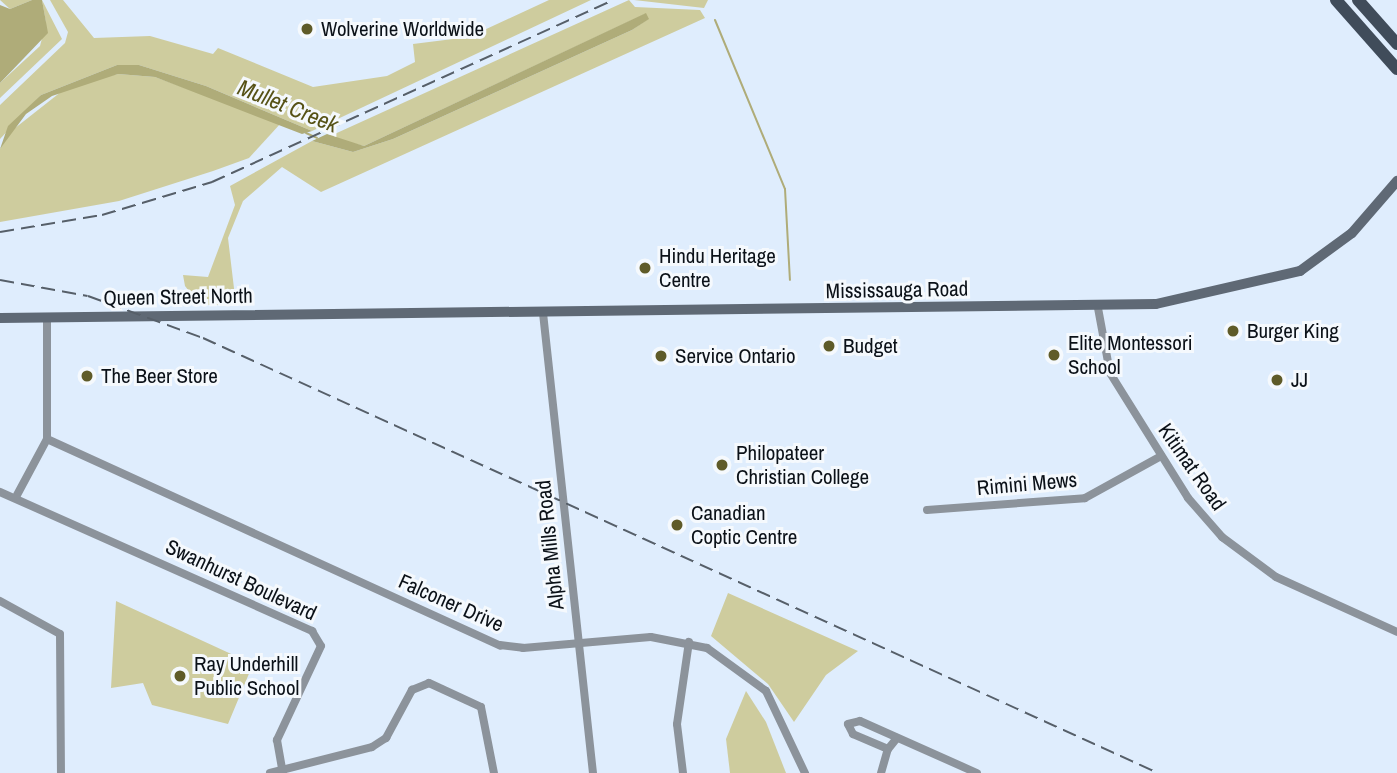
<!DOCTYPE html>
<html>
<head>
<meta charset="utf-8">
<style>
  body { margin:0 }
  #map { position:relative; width:1397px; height:773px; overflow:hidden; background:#dfedfd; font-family:"Archivo Narrow",sans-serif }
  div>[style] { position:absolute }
  .green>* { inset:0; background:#cecc9e }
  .water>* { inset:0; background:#afac79 }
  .stream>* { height:2px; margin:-1px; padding:0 1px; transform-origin:1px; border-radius:1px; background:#afac79 }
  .minor>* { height:8px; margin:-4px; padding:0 4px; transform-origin:4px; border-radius:4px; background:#8c939b }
  .secondary>* { height:10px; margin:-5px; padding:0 5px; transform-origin:5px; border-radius:5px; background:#5f6975 }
  .primary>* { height:12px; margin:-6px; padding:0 6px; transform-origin:6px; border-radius:6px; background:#404c5a }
  .rail>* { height:2px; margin-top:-1px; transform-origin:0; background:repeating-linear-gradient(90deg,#565f69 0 14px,transparent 0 21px) }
  .dots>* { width:19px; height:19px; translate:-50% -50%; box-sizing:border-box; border:4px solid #f5f9fd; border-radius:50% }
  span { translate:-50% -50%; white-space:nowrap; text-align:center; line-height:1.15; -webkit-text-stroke:6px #f5f9fd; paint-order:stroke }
  .poi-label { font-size:21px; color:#0b1118 }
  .left { translate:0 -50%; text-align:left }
  .street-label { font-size:21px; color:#0b1118 }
  .water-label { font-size:23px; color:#565216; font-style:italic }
</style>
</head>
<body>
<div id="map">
  <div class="green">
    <div style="clip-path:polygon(0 0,32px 0,10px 9px)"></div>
    <div style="clip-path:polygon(42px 0,62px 39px,0 98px,0 83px,40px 46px,46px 23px)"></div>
    <div style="clip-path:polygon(50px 0,63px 0,94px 38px,150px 36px,213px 54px,218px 48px,313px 87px,387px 76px,415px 62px,413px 44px,469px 37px,549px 0,591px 0,312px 131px,206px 86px,139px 65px,117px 65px,41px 95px,0 139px,0 105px,65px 43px,68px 32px)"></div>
    <div style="clip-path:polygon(629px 0,635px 7px,700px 10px,705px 18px,321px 192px,282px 167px,243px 201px,228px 238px,236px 305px,200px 305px,185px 286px,183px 275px,208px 277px,235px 205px,230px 186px,312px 141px,353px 152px,393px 139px,632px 30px,648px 19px,645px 14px,364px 146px,328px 137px)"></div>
    <div style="clip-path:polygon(634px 0,708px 0,704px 8px)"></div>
    <div style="clip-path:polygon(118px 74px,155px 77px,281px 123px,249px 158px,213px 171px,119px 201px,0 222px,0 149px,10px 132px,71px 84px)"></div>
    <div style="clip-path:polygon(728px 593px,858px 651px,826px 675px,794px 722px,768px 684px,711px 636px)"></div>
    <div style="clip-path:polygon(116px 601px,253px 664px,228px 724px,152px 705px,143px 683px,111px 688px)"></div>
    <div style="clip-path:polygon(746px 691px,766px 722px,786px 773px,730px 773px,726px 739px)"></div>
  </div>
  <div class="water">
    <div style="clip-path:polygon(32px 0,42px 0,48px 33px,0 83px,0 5px,10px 9px)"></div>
    <div style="clip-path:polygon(646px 13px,649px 19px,632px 30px,393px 139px,353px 152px,312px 141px,327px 134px,364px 146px)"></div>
    <div style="clip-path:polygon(117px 65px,139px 65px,206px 86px,312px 131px,302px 134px,155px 77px,118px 74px,52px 96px,26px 114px,0 149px,8px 126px,41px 95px)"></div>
  </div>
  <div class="stream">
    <div style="left:715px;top:20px;width:183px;rotate:67.5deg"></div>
    <div style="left:785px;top:189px;width:91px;rotate:86.9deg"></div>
    <div style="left:306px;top:133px;width:12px;rotate:24deg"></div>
  </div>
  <div class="minor">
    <div style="left:1098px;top:308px;width:66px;rotate:79.5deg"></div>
    <div style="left:1110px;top:373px;width:147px;rotate:58deg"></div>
    <div style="left:1188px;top:498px;width:52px;rotate:48.9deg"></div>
    <div style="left:1222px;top:537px;width:67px;rotate:36.5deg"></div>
    <div style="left:1276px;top:577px;width:133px;rotate:24.4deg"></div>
    <div style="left:543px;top:313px;width:463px;rotate:83.8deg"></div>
    <div style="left:47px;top:439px;width:498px;rotate:24.5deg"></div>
    <div style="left:500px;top:645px;width:23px;rotate:7deg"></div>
    <div style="left:523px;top:648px;width:128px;rotate:-4.9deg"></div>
    <div style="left:651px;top:637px;width:57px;rotate:11.1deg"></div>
    <div style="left:707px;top:648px;width:73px;rotate:36.1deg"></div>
    <div style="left:766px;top:691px;width:91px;rotate:64.6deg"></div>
    <div style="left:0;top:492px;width:342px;rotate:24deg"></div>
    <div style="left:312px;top:631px;width:17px;rotate:59deg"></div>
    <div style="left:321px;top:646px;width:104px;rotate:115.1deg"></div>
    <div style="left:277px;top:740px;width:34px;rotate:80deg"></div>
    <div style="left:17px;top:495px;width:64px;rotate:-61.8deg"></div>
    <div style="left:47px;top:439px;width:121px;rotate:-90deg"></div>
    <div style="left:927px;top:510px;width:158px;rotate:-4.3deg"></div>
    <div style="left:1085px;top:498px;width:87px;rotate:-28.9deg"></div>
    <div style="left:0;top:601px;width:68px;rotate:28.8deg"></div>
    <div style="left:60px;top:634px;width:139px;rotate:89.6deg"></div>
    <div style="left:897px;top:738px;width:14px;rotate:129deg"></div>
    <div style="left:888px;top:749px;width:38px;rotate:-157deg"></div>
    <div style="left:853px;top:734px;width:11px;rotate:-117deg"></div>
    <div style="left:848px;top:724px;width:12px;rotate:-14deg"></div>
    <div style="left:860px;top:721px;width:128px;rotate:24deg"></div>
    <div style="left:270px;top:773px;width:105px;rotate:-14.3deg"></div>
    <div style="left:372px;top:747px;width:17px;rotate:-33deg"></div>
    <div style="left:386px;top:738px;width:55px;rotate:-61.6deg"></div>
    <div style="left:412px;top:690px;width:18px;rotate:-22deg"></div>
    <div style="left:429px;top:683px;width:57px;rotate:24.8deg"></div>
    <div style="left:481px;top:707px;width:67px;rotate:78.9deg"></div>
    <div style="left:683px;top:773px;width:49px;rotate:-97deg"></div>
    <div style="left:677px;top:724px;width:83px;rotate:-81.7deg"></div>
    <div style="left:881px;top:773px;width:25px;rotate:-74deg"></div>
  </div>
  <div class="secondary">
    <div style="left:0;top:318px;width:1156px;rotate:-0.69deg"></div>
    <div style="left:1156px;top:304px;width:148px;rotate:-12.9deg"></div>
    <div style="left:1300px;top:271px;width:64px;rotate:-36.2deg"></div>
    <div style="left:1352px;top:233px;width:69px;rotate:-49.1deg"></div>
  </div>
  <div class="primary">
    <div style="left:1336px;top:0;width:92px;rotate:48.5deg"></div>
    <div style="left:1358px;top:0;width:59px;rotate:48.4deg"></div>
  </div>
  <div class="rail">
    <div style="left:0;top:232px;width:103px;rotate:-9.5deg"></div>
    <div style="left:102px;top:215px;width:115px;rotate:-16.7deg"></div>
    <div style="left:212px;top:182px;width:440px;rotate:-24.4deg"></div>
    <div style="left:0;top:280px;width:89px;rotate:10.3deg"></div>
    <div style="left:88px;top:296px;width:122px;rotate:20.1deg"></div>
    <div style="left:203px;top:338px;width:1049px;rotate:24.49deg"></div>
  </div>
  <div class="dots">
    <div style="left:307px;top:29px;background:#5f5b28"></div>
    <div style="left:645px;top:268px;background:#5f5b28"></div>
    <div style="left:1233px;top:331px;background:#5f5b28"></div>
    <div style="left:829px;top:346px;background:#5f5b28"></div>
    <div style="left:1054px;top:355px;background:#5f5b28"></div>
    <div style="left:661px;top:356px;background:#5f5b28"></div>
    <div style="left:87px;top:376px;background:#5f5b28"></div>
    <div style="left:1277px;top:380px;background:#5f5b28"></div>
    <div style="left:722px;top:465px;background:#5f5b28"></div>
    <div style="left:677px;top:525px;background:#5f5b28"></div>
    <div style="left:180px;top:676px;background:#5f5b28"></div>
  </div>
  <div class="poi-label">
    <span class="left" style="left:321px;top:29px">Wolverine Worldwide</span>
    <span class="left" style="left:659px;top:268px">Hindu Heritage<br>Centre</span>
    <span class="left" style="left:1247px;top:331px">Burger King</span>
    <span class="left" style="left:1068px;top:355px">Elite Montessori<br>School</span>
    <span class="left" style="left:843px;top:346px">Budget</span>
    <span class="left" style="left:675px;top:356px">Service Ontario</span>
    <span class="left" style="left:101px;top:376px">The Beer Store</span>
    <span class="left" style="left:1291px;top:380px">JJ</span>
    <span class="left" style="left:736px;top:465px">Philopateer<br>Christian College</span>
    <span class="left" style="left:691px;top:525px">Canadian<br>Coptic Centre</span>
    <span class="left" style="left:194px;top:676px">Ray Underhill<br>Public School</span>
  </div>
  <div class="street-label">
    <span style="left:897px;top:290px;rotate:-1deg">Mississauga Road</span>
    <span style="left:178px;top:297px;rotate:-1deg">Queen Street North</span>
    <span style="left:1192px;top:467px;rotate:55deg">Kitimat Road</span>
    <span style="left:1027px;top:484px;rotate:-5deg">Rimini Mews</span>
    <span style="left:550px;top:545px;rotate:-96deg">Alpha Mills Road</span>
    <span style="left:241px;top:580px;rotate:25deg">Swanhurst Boulevard</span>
    <span style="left:451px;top:603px;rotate:24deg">Falconer Drive</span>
  </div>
  <div class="water-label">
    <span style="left:288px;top:106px;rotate:22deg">Mullet Creek</span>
  </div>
</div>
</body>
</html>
